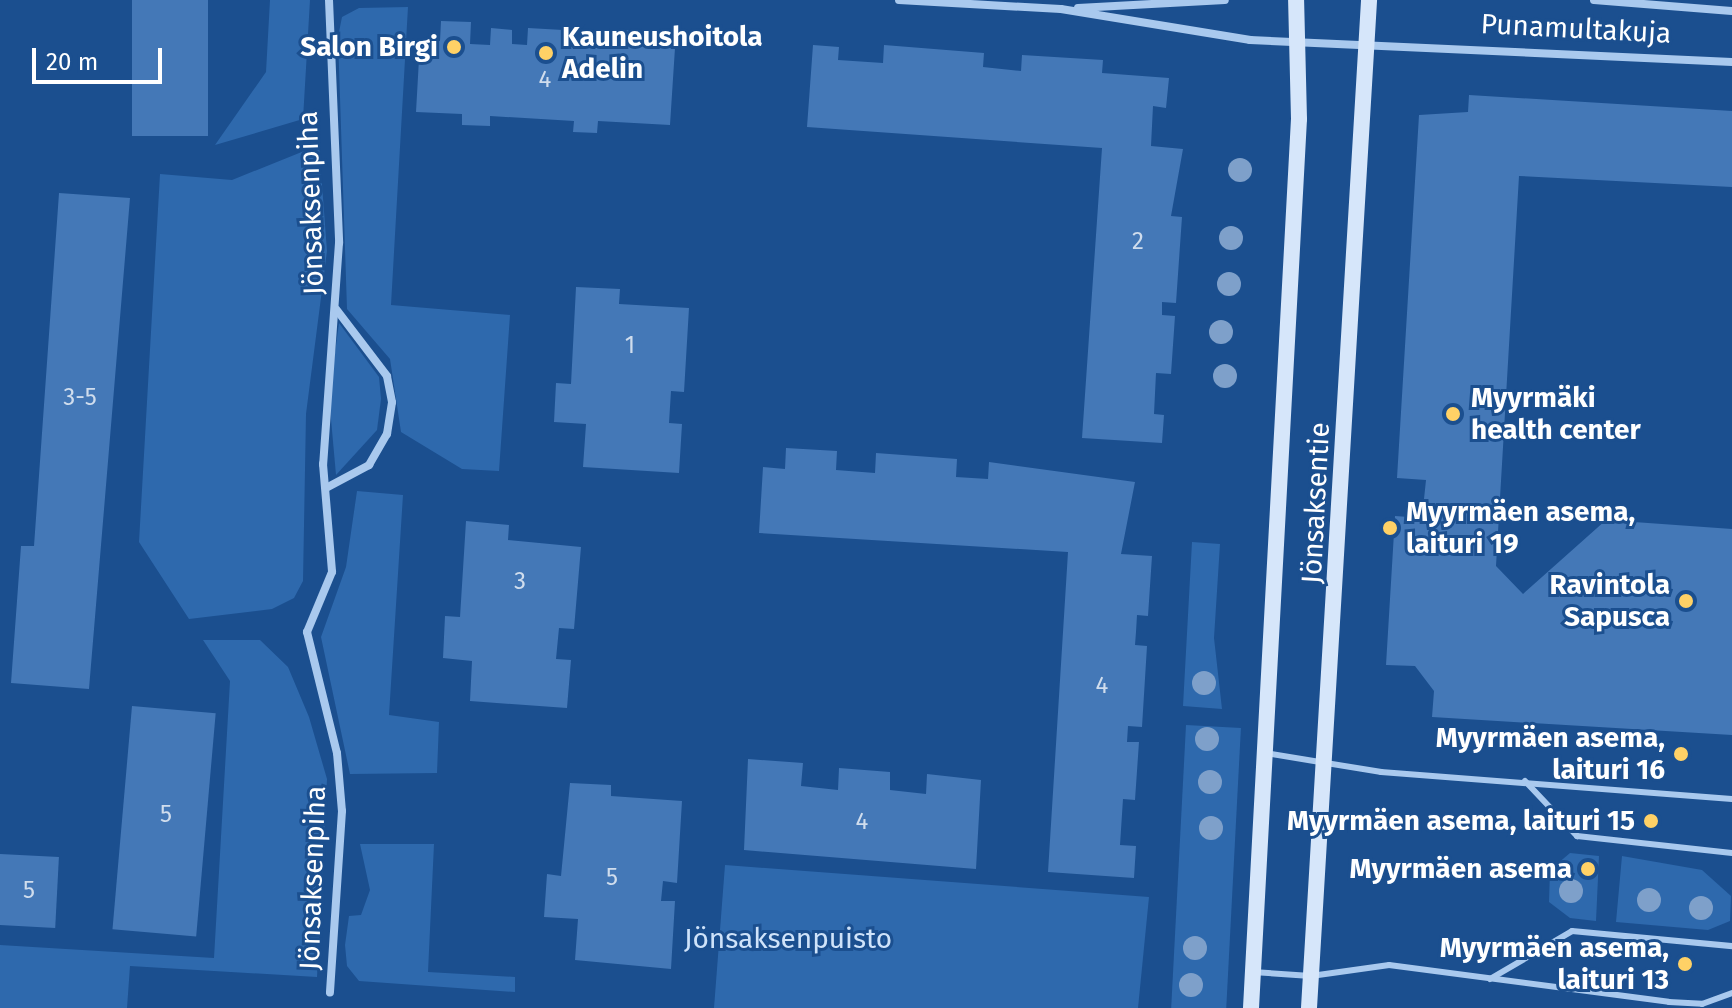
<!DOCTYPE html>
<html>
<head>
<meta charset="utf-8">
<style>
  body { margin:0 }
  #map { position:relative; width:1732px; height:1008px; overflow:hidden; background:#1b4f8f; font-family:"Fira Sans",sans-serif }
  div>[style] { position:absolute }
  .green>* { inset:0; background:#2e69ad; transform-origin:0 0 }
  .building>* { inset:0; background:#4478b7; transform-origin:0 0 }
  .lane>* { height:6px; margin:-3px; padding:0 3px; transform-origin:3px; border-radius:3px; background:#a9c9ee }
  .street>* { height:8px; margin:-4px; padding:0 4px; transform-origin:4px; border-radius:4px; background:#a9c9ee }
  .secondary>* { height:16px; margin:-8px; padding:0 8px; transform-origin:8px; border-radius:8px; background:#d6e6fa }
  .trees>* { width:24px; height:24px; margin:-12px; border-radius:50%; background:#7ea0ca }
  .dots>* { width:22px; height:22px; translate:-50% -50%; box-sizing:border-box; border:4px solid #1b4f8f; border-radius:50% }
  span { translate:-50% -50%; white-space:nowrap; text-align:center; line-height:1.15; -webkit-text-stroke:6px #1b4f8f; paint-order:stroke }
  .number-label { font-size:24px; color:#d0dded }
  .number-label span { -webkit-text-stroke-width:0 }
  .street-label { font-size:28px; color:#fff }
  .poi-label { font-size:28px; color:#fff; font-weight:700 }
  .left { translate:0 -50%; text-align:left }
  .right { translate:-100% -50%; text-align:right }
  .park-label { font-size:28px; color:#cfe3fa }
  .scale { position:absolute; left:32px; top:48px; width:130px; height:36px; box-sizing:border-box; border:4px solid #fff; border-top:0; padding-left:10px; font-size:24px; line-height:28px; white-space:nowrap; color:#fff; -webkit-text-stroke:6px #1b4f8f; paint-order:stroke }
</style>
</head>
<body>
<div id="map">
  <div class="green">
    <div style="clip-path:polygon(270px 0,310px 0,303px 119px,215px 145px,266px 72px)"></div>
    <div style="clip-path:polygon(408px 7px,391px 305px,510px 315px,499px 471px,462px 469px,401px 432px,390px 359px,347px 309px,338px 37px,342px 17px,359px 8px)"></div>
    <div style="clip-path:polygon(319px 145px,327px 251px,306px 414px,303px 581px,294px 598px,272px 609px,189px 619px,139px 542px,160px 174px,232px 180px)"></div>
    <div style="clip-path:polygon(339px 323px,379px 377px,381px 399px,377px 430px,336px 475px,329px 397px)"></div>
    <div style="clip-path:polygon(357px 491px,403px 495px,389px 715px,439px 722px,437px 773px,350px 774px,321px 637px,346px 567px)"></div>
    <div style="clip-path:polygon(1192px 542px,1220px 544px,1214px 638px,1222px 709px,1183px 706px)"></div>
    <div style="clip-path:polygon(203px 640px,260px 640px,288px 667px,309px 717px,327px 779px,317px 977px,130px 966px,127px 1008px,0 1008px,0 945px,214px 958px,230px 681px)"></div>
    <div style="left:1186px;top:725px;width:55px;height:284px;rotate:3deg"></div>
    <div style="clip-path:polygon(360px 844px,434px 844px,428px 972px,515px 977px,515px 992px,359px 981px,347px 966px,345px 945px,349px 916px,361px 915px,370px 890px)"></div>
    <div style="clip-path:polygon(1570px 853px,1599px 856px,1596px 921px,1570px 918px,1549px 902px,1550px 870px)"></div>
    <div style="clip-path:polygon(1622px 856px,1702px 870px,1731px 896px,1730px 921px,1708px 930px,1616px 922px)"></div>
    <div style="clip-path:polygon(725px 865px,1149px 897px,1138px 1008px,714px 1008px)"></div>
  </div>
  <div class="building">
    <div style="left:132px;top:0;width:76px;height:136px"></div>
    <div style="clip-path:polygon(441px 21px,471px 22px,470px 44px,490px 45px,491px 28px,512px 30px,512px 44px,527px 45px,528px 28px,563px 30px,562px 46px,599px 48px,600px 29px,656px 32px,656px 47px,675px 48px,670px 125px,598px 121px,597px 133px,573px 132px,574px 121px,490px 116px,490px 126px,462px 125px,462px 114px,416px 112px,420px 41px,440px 41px)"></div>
    <div style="clip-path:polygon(813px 45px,839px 47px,838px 60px,883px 63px,884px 45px,984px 53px,983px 67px,1021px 71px,1022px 55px,1103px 60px,1102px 73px,1169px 78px,1166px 108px,1153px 106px,1151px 146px,1183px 149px,1171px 216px,1182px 217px,1176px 303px,1162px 302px,1162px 315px,1175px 316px,1171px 374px,1156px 373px,1154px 414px,1164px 415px,1162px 443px,1082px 438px,1102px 148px,807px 127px)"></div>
    <div style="clip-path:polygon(1469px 95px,1732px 111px,1732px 187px,1519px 176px,1496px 566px,1523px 594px,1606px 520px,1732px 529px,1732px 735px,1432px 717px,1434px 691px,1415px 666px,1386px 665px,1395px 516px,1422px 518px,1426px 480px,1397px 478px,1419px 115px,1468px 112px)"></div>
    <div style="clip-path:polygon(59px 193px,130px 198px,89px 689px,11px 683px,21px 546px,34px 546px)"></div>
    <div style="clip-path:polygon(576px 287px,620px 289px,619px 304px,689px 308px,684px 392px,671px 391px,669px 423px,682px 424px,679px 473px,583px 467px,586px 424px,554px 422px,556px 383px,571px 384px)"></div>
    <div style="clip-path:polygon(786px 448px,837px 451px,836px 470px,875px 473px,876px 453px,957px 459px,956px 477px,988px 479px,989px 462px,1135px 482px,1121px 554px,1152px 556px,1148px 616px,1137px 615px,1136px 632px,1135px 645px,1147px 646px,1142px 727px,1128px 726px,1127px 742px,1139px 742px,1135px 800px,1123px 799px,1120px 845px,1136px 846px,1134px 878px,1048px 872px,1068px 552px,759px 533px,763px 467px,785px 469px)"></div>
    <div style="clip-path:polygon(466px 521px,509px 525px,508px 540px,581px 547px,574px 629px,559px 628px,556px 659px,571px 660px,567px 708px,470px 701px,472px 661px,443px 658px,445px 616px,460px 617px)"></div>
    <div style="left:132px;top:706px;width:84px;height:224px;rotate:5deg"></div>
    <div style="clip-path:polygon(748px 759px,803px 763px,801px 786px,838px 790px,839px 768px,890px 772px,890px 790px,926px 794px,927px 774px,981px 780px,976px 869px,744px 850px)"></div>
    <div style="clip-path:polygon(570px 783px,611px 785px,611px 796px,682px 801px,677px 883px,663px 881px,661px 901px,675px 901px,671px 969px,575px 960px,578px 919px,544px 917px,547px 874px,561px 876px)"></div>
    <div style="left:0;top:854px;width:59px;height:71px;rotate:3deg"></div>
  </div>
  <div class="lane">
    <div style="left:1265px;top:753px;width:118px;rotate:9.3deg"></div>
    <div style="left:1381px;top:772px;width:352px;rotate:4.4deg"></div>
    <div style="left:1525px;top:781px;width:76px;rotate:46.6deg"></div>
    <div style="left:1577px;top:836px;width:156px;rotate:6.3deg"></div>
    <div style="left:1253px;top:972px;width:58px;rotate:3.9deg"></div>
    <div style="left:1311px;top:976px;width:79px;rotate:-8deg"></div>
    <div style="left:1389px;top:965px;width:282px;rotate:7.5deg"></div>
    <div style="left:1669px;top:1002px;width:33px;rotate:3deg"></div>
    <div style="left:1702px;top:1004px;width:32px;rotate:-20deg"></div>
    <div style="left:1490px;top:979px;width:95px;rotate:-30.3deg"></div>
    <div style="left:1572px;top:931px;width:161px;rotate:5.4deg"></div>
  </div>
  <div class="street">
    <div style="left:329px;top:0;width:243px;rotate:87.6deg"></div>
    <div style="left:339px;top:243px;width:222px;rotate:94.1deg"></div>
    <div style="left:323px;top:464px;width:108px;rotate:85.2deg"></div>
    <div style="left:332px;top:572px;width:65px;rotate:112.6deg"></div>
    <div style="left:307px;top:632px;width:125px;rotate:76.1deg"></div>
    <div style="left:337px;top:753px;width:58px;rotate:85.1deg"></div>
    <div style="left:342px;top:811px;width:182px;rotate:93.8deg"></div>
    <div style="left:899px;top:0;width:162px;rotate:3.2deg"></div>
    <div style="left:1061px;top:9px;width:192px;rotate:9.3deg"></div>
    <div style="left:1250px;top:40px;width:483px;rotate:2.6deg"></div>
    <div style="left:1594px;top:0;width:138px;rotate:4.6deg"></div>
    <div style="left:1078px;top:8px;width:147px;rotate:-3.1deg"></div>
    <div style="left:326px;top:488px;width:49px;rotate:-28.1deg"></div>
    <div style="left:369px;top:465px;width:36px;rotate:-60deg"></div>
    <div style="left:387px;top:434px;width:32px;rotate:-81deg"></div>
    <div style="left:392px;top:402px;width:26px;rotate:-101deg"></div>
    <div style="left:387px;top:376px;width:84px;rotate:-127.3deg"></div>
  </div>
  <div class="secondary">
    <div style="left:1251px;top:1008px;width:890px;rotate:-86.91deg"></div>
    <div style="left:1299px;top:119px;width:119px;rotate:-91.4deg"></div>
    <div style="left:1309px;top:1008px;width:1010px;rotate:-86.59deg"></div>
  </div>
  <div class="trees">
    <div style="left:1240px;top:170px"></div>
    <div style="left:1231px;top:238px"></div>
    <div style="left:1229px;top:284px"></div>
    <div style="left:1221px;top:332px"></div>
    <div style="left:1225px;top:376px"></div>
    <div style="left:1204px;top:683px"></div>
    <div style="left:1207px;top:739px"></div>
    <div style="left:1210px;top:782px"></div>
    <div style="left:1211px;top:828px"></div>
    <div style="left:1571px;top:891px"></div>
    <div style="left:1649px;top:900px"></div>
    <div style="left:1701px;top:908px"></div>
    <div style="left:1195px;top:948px"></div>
    <div style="left:1191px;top:985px"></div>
  </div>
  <div class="dots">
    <div style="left:454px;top:47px;background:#ffd166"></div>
    <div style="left:546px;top:53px;background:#ffd166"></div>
    <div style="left:1453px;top:414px;background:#ffd166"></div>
    <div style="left:1390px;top:528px;background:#ffd166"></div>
    <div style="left:1686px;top:601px;background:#ffd166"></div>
    <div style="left:1681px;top:754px;background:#ffd166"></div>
    <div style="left:1651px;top:821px;background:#ffd166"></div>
    <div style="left:1588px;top:869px;background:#ffd166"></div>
    <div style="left:1685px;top:964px;background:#ffd166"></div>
  </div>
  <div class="number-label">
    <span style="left:545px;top:80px">4</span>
    <span style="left:1138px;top:242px">2</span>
    <span style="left:630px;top:346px">1</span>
    <span style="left:80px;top:398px">3-5</span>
    <span style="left:520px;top:582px">3</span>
    <span style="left:1102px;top:686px">4</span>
    <span style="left:166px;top:815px">5</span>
    <span style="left:862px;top:822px">4</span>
    <span style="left:612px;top:878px">5</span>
    <span style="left:29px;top:891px">5</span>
  </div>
  <div class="street-label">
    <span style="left:1576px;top:29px;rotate:3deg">Punamultakuja</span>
    <span style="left:311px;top:203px;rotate:-92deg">Jönsaksenpiha</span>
    <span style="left:1316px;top:503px;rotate:-87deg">Jönsaksentie</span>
    <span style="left:313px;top:878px;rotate:-88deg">Jönsaksenpiha</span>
  </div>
  <div class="poi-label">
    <span class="left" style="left:562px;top:53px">Kauneushoitola<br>Adelin</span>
    <span class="right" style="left:438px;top:47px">Salon Birgi</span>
    <span class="left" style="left:1471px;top:414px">Myyrmäki<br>health center</span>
    <span class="left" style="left:1406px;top:528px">Myyrmäen asema,<br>laituri 19</span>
    <span class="right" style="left:1670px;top:601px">Ravintola<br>Sapusca</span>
    <span class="right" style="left:1665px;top:754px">Myyrmäen asema,<br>laituri 16</span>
    <span class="right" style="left:1635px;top:821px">Myyrmäen asema, laituri 15</span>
    <span class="right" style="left:1572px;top:869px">Myyrmäen asema</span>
    <span class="right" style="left:1669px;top:964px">Myyrmäen asema,<br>laituri 13</span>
  </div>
  <div class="park-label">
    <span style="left:788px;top:939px">Jönsaksenpuisto</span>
  </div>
  <div class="scale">20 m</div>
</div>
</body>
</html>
